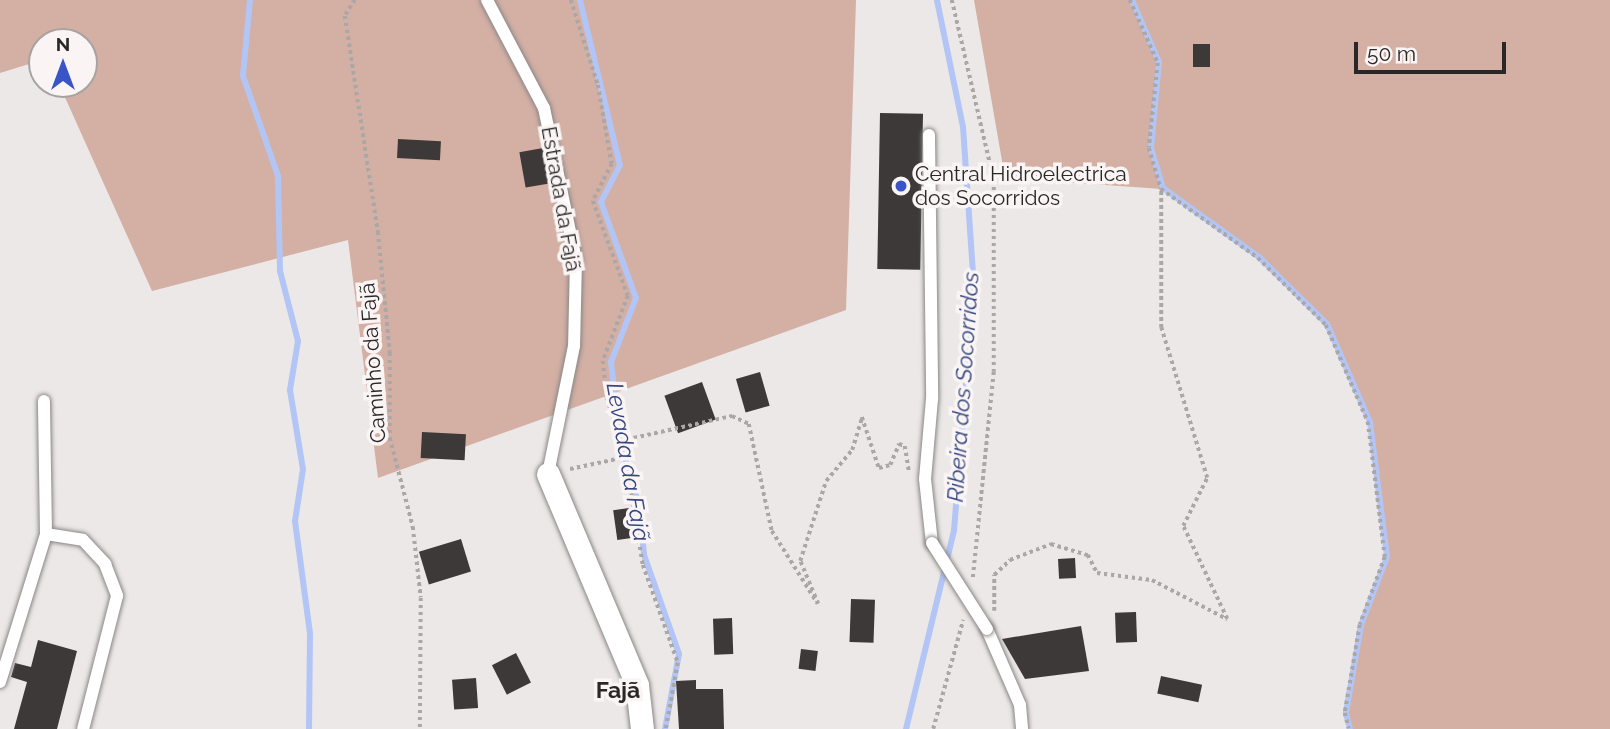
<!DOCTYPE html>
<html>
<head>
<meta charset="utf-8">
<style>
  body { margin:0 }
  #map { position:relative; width:1610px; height:729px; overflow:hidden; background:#ece8e7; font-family:Raleway,sans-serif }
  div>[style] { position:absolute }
  .green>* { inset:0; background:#d3afa4 }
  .stream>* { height:6px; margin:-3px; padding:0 3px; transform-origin:3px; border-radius:3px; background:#b3c5f4 }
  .building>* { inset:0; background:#3c3938; transform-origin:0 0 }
  .path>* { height:3.5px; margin-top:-1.75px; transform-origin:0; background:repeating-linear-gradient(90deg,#aaa7a6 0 3.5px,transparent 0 7px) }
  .roads { filter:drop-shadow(0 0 2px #8b8786) drop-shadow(0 0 2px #8b8786) }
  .service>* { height:12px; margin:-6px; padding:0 6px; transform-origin:6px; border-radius:6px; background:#fff }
  .minor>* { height:23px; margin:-11.5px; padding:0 11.5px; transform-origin:11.5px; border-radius:11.5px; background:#fff }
  .bridges { filter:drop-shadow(0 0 2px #8b8786) drop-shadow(0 0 2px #8b8786) }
  .service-bridge>* { height:12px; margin:-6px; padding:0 6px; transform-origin:6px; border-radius:6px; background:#fff }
  .dots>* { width:19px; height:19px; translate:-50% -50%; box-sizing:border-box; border:4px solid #faf5f4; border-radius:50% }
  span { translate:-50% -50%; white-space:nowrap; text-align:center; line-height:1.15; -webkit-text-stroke:7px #faf5f4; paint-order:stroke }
  .poi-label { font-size:21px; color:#292727 }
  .left { translate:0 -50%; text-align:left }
  .street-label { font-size:21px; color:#292727 }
  .water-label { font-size:23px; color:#344680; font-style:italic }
  .neighbourhood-label { font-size:23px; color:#292727; font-weight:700 }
  .north { position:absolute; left:28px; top:28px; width:70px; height:70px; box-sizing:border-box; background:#faf5f4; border:2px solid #a6a3a2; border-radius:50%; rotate:0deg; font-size:19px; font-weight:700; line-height:28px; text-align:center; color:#292727 }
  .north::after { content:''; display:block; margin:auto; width:24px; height:32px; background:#3954c6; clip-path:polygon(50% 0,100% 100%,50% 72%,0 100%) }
  .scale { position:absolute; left:1354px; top:42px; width:152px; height:32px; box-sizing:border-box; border:4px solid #292727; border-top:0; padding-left:9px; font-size:21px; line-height:24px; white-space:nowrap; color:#292727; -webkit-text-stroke:5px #faf5f4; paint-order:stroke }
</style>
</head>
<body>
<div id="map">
  <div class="green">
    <div style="clip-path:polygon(0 0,856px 0,846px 310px,378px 478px,348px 240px,152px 291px,59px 84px,84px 84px,84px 42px,42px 42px,42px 60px,0 73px)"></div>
    <div style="clip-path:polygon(974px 0,1610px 0,1610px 729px,1349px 729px,1345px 713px,1360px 625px,1385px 557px,1368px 422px,1326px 325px,1258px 258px,1162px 189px,1005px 178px)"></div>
  </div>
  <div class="stream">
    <div style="left:250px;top:0;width:76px;rotate:95.3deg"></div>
    <div style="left:243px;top:76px;width:106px;rotate:70.7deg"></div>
    <div style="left:278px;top:176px;width:95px;rotate:88.8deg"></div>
    <div style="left:280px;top:271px;width:72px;rotate:75.6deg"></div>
    <div style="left:298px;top:341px;width:50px;rotate:99.3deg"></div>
    <div style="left:290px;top:390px;width:80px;rotate:80.7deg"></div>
    <div style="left:303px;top:469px;width:53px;rotate:98.7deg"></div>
    <div style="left:295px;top:521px;width:114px;rotate:82.4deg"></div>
    <div style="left:310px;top:634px;width:95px;rotate:90.6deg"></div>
    <div style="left:580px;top:0;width:170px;rotate:76.4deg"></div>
    <div style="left:620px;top:165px;width:42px;rotate:117.2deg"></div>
    <div style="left:601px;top:202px;width:102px;rotate:70deg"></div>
    <div style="left:636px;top:298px;width:69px;rotate:111.3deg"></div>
    <div style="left:611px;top:362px;width:80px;rotate:83.5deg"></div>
    <div style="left:620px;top:441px;width:71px;rotate:73.6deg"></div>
    <div style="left:640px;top:509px;width:46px;rotate:85deg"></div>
    <div style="left:644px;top:555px;width:105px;rotate:70.5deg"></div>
    <div style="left:679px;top:654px;width:76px;rotate:100.6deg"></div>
    <div style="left:1132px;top:0;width:68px;rotate:66.5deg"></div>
    <div style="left:1159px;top:62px;width:86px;rotate:95.3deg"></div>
    <div style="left:1151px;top:148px;width:42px;rotate:73.3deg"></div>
    <div style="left:1163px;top:188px;width:118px;rotate:35.7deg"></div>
    <div style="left:1259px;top:257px;width:95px;rotate:44.6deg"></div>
    <div style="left:1327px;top:324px;width:107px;rotate:66.3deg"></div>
    <div style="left:1370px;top:422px;width:136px;rotate:82.8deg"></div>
    <div style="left:1387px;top:557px;width:73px;rotate:110.9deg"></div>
    <div style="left:1361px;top:625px;width:89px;rotate:99.7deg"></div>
    <div style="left:1346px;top:713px;width:16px;rotate:76deg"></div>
    <div style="left:906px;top:729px;width:205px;rotate:-76.4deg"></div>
    <div style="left:954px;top:530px;width:243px;rotate:-85.3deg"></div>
    <div style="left:974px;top:288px;width:161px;rotate:-93.9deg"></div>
    <div style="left:963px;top:127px;width:130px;rotate:-101.6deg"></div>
  </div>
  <div class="building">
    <div style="left:1193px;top:44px;width:17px;height:23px"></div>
    <div style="left:880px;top:113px;width:43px;height:156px;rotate:1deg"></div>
    <div style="left:398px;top:139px;width:43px;height:19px;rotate:3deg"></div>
    <div style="left:543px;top:148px;width:36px;height:24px;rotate:80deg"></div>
    <div style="left:760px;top:372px;width:35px;height:25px;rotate:74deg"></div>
    <div style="left:702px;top:382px;width:40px;height:40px;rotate:70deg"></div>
    <div style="left:422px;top:432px;width:44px;height:26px;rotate:3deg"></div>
    <div style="left:629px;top:508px;width:30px;height:16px;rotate:82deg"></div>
    <div style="left:461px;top:539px;width:34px;height:44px;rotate:73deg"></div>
    <div style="left:1075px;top:558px;width:20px;height:17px;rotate:87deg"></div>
    <div style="left:851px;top:599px;width:24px;height:43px;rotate:2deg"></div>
    <div style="left:1136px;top:612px;width:30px;height:21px;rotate:88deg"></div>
    <div style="left:732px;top:618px;width:36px;height:19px;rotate:88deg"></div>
    <div style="clip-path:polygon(1081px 626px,1089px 671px,1025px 679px,1002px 639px)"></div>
    <div style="clip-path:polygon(38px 640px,77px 651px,57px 729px,14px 729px,27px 682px,11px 677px,15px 663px,31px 667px)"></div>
    <div style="left:801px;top:649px;width:17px;height:20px;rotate:7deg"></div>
    <div style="left:516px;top:653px;width:33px;height:27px;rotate:63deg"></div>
    <div style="left:1161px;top:676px;width:42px;height:18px;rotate:12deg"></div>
    <div style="left:476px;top:678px;width:30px;height:24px;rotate:86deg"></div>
    <div style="clip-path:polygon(696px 680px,696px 689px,723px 689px,724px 729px,679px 729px,676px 681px)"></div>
  </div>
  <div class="path">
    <div style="left:355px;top:0;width:19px;rotate:122deg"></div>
    <div style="left:345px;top:16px;width:219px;rotate:81.3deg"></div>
    <div style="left:378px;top:232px;width:122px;rotate:84.3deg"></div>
    <div style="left:390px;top:353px;width:85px;rotate:90deg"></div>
    <div style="left:390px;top:438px;width:92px;rotate:75.5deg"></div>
    <div style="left:413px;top:527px;width:71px;rotate:83.6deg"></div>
    <div style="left:421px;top:598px;width:131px;rotate:90.4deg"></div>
    <div style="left:571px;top:0;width:89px;rotate:72.4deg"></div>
    <div style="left:598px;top:85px;width:80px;rotate:80deg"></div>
    <div style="left:612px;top:164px;width:42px;rotate:117.2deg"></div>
    <div style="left:593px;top:201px;width:101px;rotate:69.8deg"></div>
    <div style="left:628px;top:296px;width:70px;rotate:111deg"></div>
    <div style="left:603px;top:361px;width:37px;rotate:84deg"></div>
    <div style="left:607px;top:398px;width:62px;rotate:72.1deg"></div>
    <div style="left:626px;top:457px;width:109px;rotate:81.1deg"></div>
    <div style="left:643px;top:565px;width:104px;rotate:70.3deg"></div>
    <div style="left:678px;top:663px;width:67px;rotate:100.3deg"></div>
    <div style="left:952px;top:0;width:185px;rotate:76.9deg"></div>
    <div style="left:994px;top:180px;width:192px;rotate:90deg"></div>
    <div style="left:994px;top:372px;width:207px;rotate:95.8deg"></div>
    <div style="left:1130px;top:0;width:69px;rotate:66deg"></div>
    <div style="left:1158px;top:63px;width:85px;rotate:96deg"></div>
    <div style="left:1149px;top:148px;width:43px;rotate:73.7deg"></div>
    <div style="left:1161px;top:189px;width:119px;rotate:35.4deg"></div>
    <div style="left:1258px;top:258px;width:95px;rotate:44.6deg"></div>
    <div style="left:1326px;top:325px;width:106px;rotate:66.6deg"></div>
    <div style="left:1368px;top:422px;width:136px;rotate:82.8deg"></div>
    <div style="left:1385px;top:557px;width:72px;rotate:110.2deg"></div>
    <div style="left:1360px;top:625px;width:89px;rotate:99.7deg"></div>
    <div style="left:1345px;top:713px;width:16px;rotate:76deg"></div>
    <div style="left:620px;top:441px;width:115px;rotate:-12.6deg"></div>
    <div style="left:732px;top:416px;width:19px;rotate:25deg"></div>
    <div style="left:749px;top:424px;width:109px;rotate:77.9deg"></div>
    <div style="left:772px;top:531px;width:86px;rotate:57.8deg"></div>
    <div style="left:818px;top:604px;width:47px;rotate:-112.7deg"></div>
    <div style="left:800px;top:561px;width:84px;rotate:-72deg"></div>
    <div style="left:826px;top:481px;width:40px;rotate:-50deg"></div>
    <div style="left:852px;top:450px;width:34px;rotate:-73deg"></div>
    <div style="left:862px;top:417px;width:54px;rotate:71.6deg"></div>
    <div style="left:879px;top:468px;width:11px;rotate:-15deg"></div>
    <div style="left:890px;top:465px;width:23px;rotate:-67deg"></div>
    <div style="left:899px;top:444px;width:6px;rotate:18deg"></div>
    <div style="left:905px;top:446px;width:25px;rotate:81deg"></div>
    <div style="left:570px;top:469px;width:57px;rotate:-12.1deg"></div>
    <div style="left:994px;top:611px;width:36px;rotate:-90deg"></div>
    <div style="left:994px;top:575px;width:22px;rotate:-43deg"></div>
    <div style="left:1010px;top:560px;width:44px;rotate:-21.3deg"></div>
    <div style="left:1051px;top:544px;width:39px;rotate:17deg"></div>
    <div style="left:1088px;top:555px;width:20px;rotate:63deg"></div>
    <div style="left:1097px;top:573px;width:55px;rotate:7.3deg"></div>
    <div style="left:1152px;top:580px;width:85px;rotate:27.5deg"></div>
    <div style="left:1227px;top:619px;width:103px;rotate:-115.3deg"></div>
    <div style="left:1183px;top:526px;width:54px;rotate:-63.4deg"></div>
    <div style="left:1207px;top:478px;width:157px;rotate:-107deg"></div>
    <div style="left:1161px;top:328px;width:139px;rotate:-90deg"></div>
    <div style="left:933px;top:729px;width:113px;rotate:-74.6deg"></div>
  </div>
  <div class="roads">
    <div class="service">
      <div style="left:487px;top:0;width:122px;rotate:62.2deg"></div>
      <div style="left:544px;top:108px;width:155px;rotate:78.1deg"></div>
      <div style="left:576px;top:260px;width:86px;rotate:91.3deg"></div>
      <div style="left:574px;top:346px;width:131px;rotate:101.5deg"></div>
      <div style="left:929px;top:135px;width:264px;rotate:89.3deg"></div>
      <div style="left:932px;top:399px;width:80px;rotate:95deg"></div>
      <div style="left:925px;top:479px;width:64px;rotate:83.8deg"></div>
      <div style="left:46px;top:534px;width:37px;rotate:9deg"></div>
      <div style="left:83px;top:540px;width:33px;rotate:47deg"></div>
      <div style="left:105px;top:564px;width:34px;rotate:69deg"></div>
      <div style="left:117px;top:596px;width:137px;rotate:104.3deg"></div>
      <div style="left:987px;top:629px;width:83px;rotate:66.5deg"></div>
      <div style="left:1020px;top:705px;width:24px;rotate:85deg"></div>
      <div style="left:0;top:682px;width:155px;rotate:-72.7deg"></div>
      <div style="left:46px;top:534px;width:133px;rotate:-90.9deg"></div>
    </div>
    <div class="minor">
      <div style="left:548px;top:474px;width:229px;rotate:67.1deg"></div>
      <div style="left:637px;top:685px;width:44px;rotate:83.5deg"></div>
    </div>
  </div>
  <div class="bridges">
    <div class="service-bridge">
      <div style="left:932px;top:543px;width:102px;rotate:57.4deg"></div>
    </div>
  </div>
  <div class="dots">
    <div style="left:901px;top:186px;background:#3954c6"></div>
  </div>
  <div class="poi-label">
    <span class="left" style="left:915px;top:186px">Central Hidroelectrica<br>dos Socorridos</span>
  </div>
  <div class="street-label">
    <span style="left:561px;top:199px;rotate:80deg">Estrada da Fajã</span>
    <span style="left:373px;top:363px;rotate:-94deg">Caminho da Fajã</span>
  </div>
  <div class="water-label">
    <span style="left:963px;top:387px;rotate:-86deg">Ribeira dos Socorridos</span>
    <span style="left:628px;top:462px;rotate:80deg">Levada da Fajã</span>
  </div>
  <div class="neighbourhood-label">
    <span style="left:618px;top:690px">Fajã</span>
  </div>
  <div class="north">N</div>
  <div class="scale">50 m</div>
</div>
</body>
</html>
